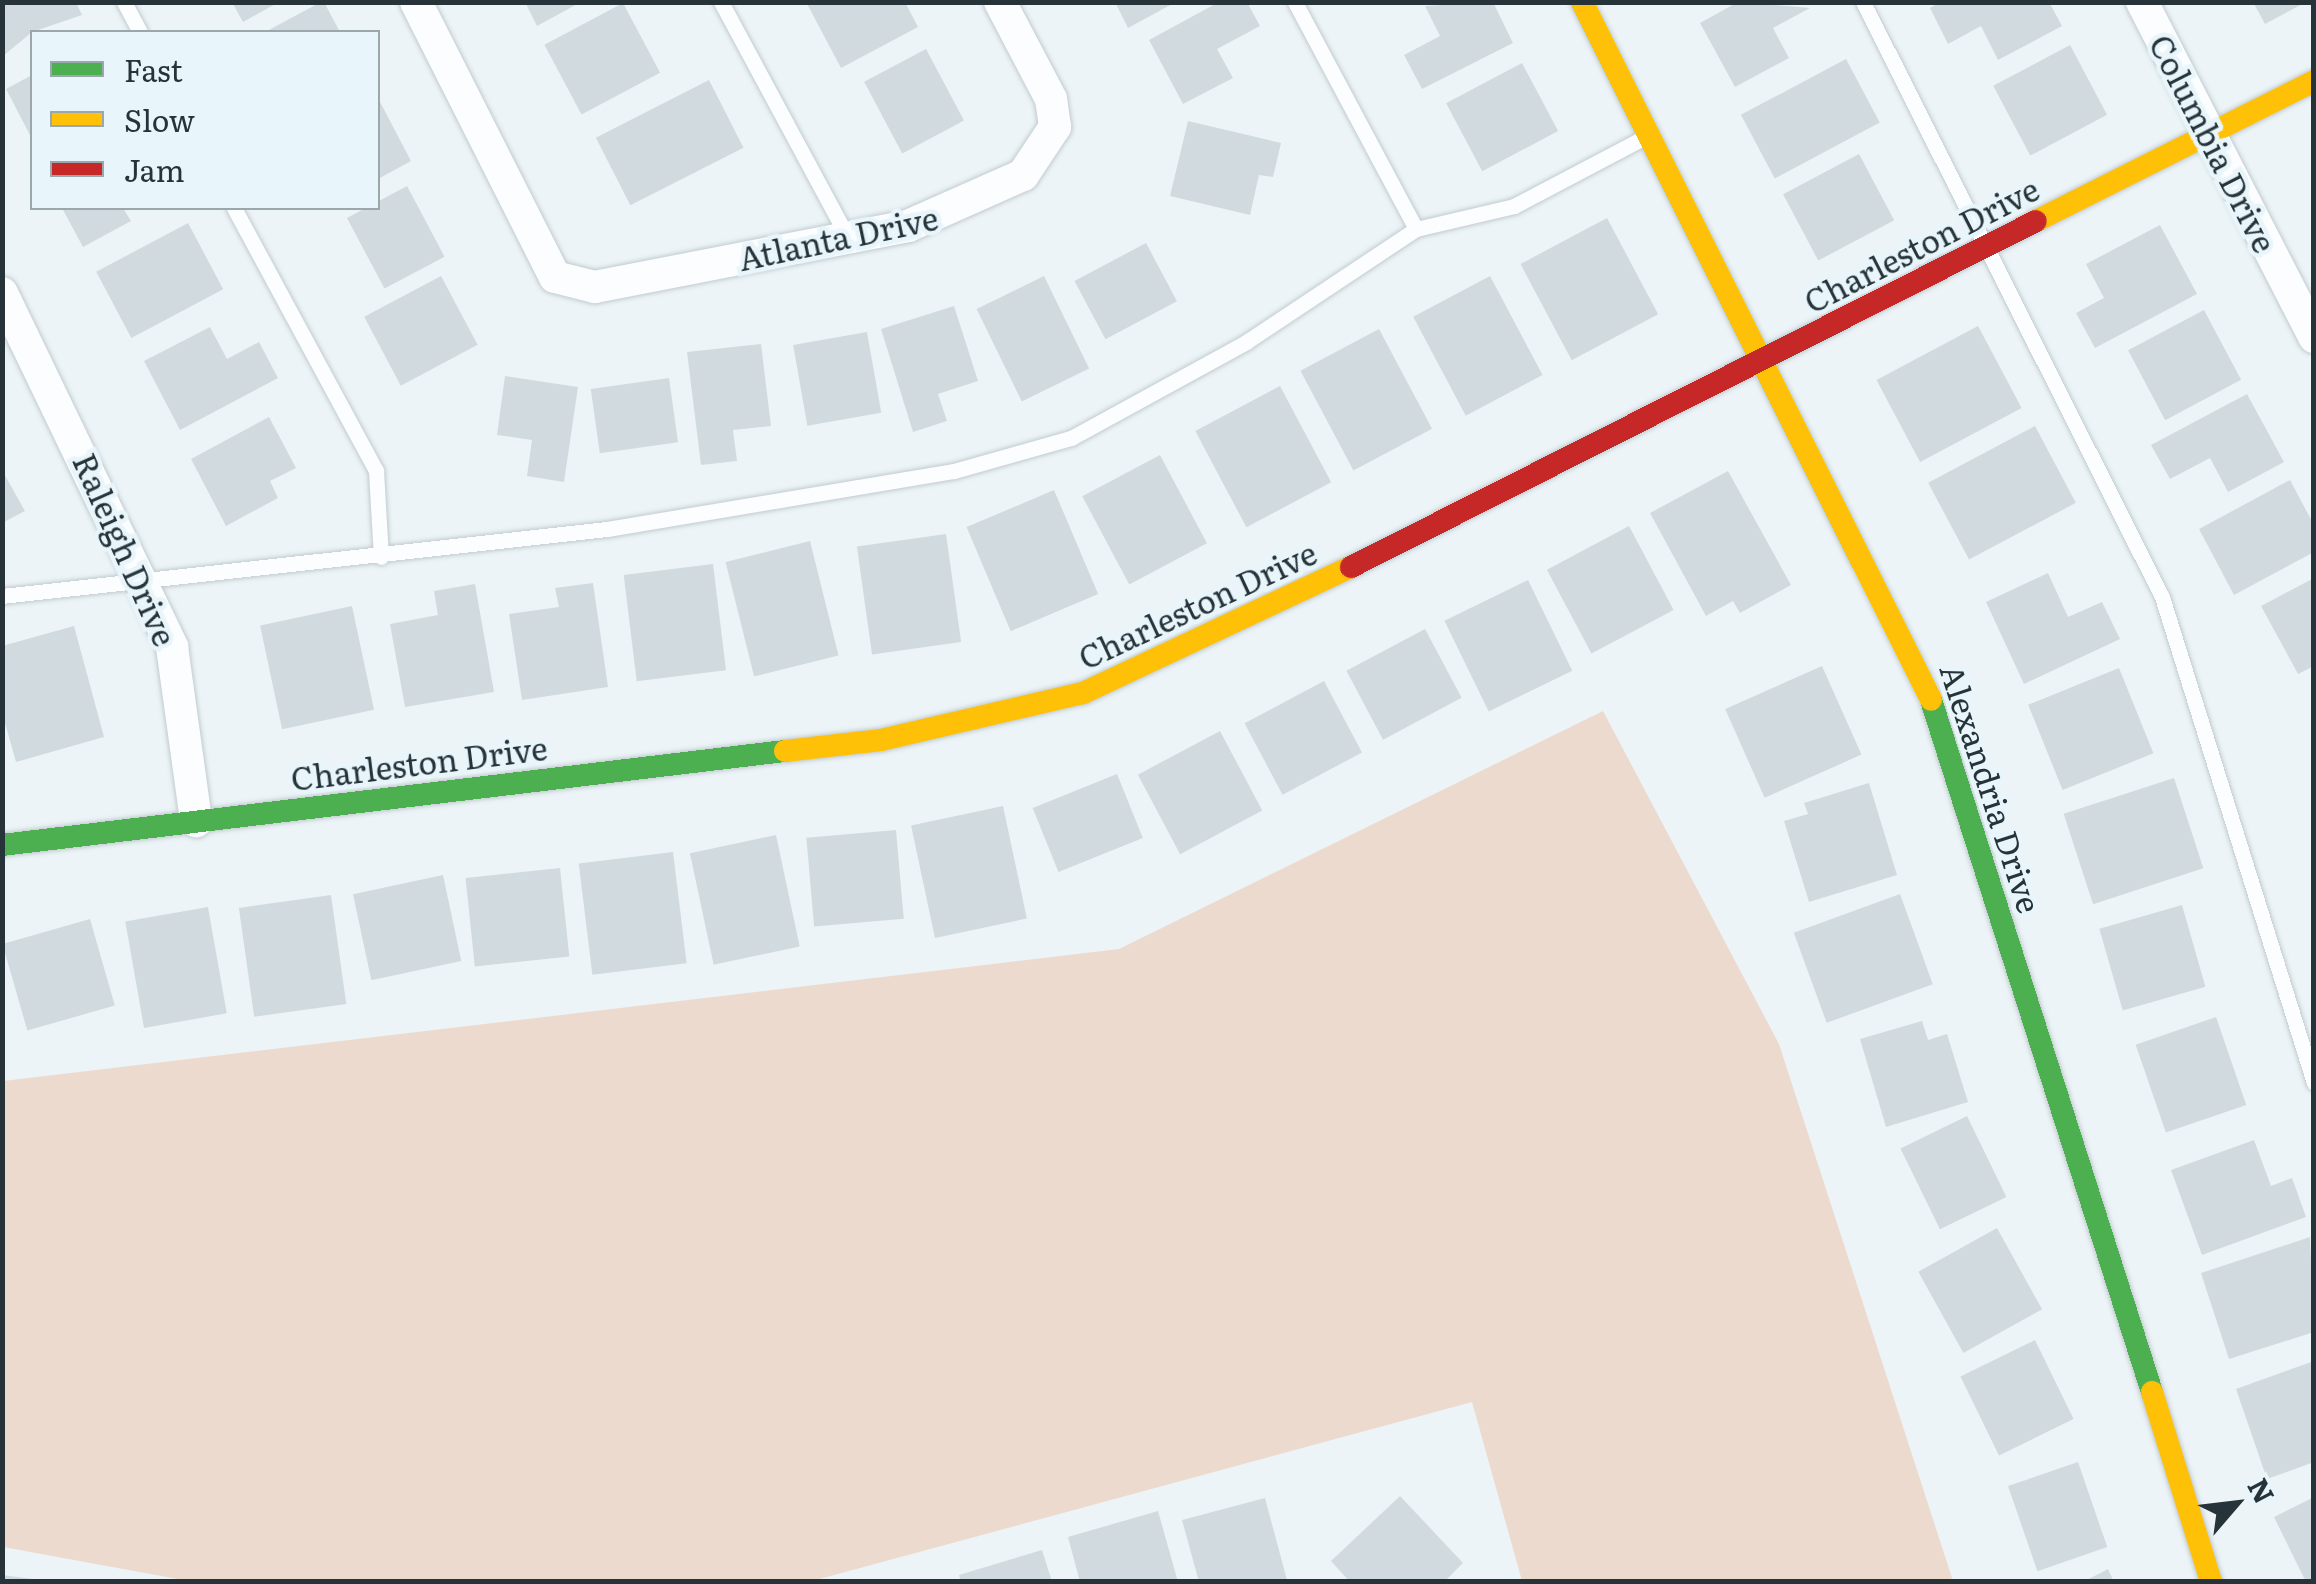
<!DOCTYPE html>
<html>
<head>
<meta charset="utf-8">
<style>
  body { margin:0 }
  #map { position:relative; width:2316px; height:1584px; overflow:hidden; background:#ecf4f7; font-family:Literata,serif }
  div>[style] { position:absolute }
  .green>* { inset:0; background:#eddacf }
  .building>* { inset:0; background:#d1dbdf; transform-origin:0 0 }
  .roads { filter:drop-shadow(0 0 2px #c2cbcf) drop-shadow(0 0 2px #c2cbcf) }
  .lane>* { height:15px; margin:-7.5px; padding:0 7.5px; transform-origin:7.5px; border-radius:7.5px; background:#fcfdfe }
  .street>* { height:32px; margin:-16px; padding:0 16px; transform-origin:16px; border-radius:16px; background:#fcfdfe }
  .fast>* { height:22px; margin:-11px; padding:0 11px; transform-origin:11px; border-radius:11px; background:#4caf50 }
  .slow>* { height:22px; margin:-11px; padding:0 11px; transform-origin:11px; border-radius:11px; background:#ffc107 }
  .jam>* { height:22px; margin:-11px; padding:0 11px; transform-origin:11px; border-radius:11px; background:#c62828 }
  span { translate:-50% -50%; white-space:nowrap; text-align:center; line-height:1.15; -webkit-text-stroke:9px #e8f5fb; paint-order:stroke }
  .street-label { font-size:32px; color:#263339 }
  .frame { position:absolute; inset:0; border:5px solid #263339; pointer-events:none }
  .legend { position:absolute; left:30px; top:30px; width:350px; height:180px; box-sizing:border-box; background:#e8f5fb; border:2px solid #9aa7ad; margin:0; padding:12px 18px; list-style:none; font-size:30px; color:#263339 }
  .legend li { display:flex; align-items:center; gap:20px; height:50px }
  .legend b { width:50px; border:2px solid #9aa7ad }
  .north { position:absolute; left:2186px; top:1454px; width:100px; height:100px; -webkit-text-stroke:8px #e8f5fb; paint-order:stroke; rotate:62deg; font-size:28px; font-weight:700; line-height:40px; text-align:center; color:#263339 }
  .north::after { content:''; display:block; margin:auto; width:35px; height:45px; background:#263339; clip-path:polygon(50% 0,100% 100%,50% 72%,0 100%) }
</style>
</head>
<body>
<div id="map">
  <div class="green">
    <div style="clip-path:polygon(1603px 711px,1779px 1044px,1953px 1581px,1522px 1581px,1472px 1402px,812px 1581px,194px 1582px,3px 1547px,3px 1081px,1119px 949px)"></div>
  </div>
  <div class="building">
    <div style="clip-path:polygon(2px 2px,76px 2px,82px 15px,32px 32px,2px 57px)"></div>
    <div style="clip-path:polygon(232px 2px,279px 2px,243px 22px)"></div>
    <div style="clip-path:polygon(324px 2px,340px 32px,265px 32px,321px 2px)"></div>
    <div style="clip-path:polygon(525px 2px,581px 2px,537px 26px)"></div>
    <div style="clip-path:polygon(806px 2px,905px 2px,918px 27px,841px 68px)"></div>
    <div style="clip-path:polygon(1115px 2px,1176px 2px,1128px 28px)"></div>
    <div style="clip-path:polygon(1219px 2px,1247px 2px,1260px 26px,1217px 49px,1233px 78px,1183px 104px,1149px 40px)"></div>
    <div style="clip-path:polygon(1493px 2px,1513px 43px,1422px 89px,1404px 55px,1440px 36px,1425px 6px)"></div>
    <div style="clip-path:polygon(1738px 2px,1810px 8px,1773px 28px,1789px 58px,1735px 87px,1700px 23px)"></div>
    <div style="clip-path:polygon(1940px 2px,2049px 2px,2062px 26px,1998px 60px,1981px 26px,1948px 44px,1930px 8px)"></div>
    <div style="clip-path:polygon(2253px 2px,2306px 2px,2265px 24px)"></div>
    <div style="left:623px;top:3px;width:79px;height:89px;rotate:62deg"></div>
    <div style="left:2070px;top:45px;width:79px;height:87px;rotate:62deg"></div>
    <div style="left:926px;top:49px;width:81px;height:70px;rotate:62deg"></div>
    <div style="left:1846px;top:59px;width:72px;height:119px;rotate:62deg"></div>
    <div style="left:1522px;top:63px;width:77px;height:86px;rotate:62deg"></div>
    <div style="clip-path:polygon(32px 75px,32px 139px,6px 89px)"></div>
    <div style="left:709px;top:80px;width:76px;height:127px;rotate:63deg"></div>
    <div style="clip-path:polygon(378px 98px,411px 161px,378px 179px)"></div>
    <div style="clip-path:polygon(1188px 121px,1281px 143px,1273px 177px,1259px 175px,1250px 215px,1170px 196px)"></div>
    <div style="left:1859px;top:154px;width:75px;height:86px;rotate:62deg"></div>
    <div style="left:407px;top:186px;width:80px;height:68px;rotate:62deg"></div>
    <div style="clip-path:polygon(62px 208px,123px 208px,131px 221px,83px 247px)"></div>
    <div style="left:1607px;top:218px;width:109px;height:98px;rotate:62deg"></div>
    <div style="left:188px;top:223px;width:75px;height:104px;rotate:62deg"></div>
    <div style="clip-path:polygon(2160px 225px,2197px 294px,2095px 348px,2076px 313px,2104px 298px,2086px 264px)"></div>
    <div style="left:1146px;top:243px;width:66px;height:81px;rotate:62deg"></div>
    <div style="left:441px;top:276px;width:78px;height:87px;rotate:62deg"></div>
    <div style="left:1044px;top:276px;width:103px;height:75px;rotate:64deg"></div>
    <div style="left:1490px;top:276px;width:112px;height:87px;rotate:62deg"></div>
    <div style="clip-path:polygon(954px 306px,978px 381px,938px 394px,947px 421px,913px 432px,881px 329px)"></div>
    <div style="left:2204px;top:310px;width:79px;height:86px;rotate:62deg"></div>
    <div style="left:1978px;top:326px;width:93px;height:115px;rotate:62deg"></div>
    <div style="clip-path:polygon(210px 327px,227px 359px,259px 342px,278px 378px,180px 430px,144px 361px)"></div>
    <div style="left:1379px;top:329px;width:113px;height:89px;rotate:62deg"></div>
    <div style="left:867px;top:332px;width:82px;height:75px;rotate:80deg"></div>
    <div style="clip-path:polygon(761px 344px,771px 426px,733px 430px,737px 461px,701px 465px,687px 352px)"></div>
    <div style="clip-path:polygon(505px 376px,578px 387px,564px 482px,527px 476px,532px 440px,497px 435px)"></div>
    <div style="left:669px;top:378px;width:65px;height:79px;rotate:82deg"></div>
    <div style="left:1280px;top:386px;width:109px;height:96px;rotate:62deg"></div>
    <div style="clip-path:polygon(2247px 394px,2284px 462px,2228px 492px,2210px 458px,2170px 479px,2151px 445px)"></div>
    <div style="clip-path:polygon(269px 417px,296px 468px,270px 481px,278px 498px,226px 526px,191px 459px)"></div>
    <div style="left:2035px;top:426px;width:87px;height:121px;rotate:62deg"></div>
    <div style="left:1160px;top:455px;width:100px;height:88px;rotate:62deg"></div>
    <div style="clip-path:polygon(2px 470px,25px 511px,2px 523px)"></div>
    <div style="clip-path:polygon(1728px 471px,1791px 585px,1740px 613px,1733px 601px,1706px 616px,1650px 513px)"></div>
    <div style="clip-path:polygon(2290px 480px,2314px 525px,2314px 552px,2234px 595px,2199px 529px)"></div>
    <div style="left:1054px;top:490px;width:113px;height:95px;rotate:67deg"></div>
    <div style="left:1629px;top:526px;width:95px;height:93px;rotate:62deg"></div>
    <div style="left:946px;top:534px;width:109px;height:90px;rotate:82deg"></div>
    <div style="left:810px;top:541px;width:118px;height:87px;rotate:76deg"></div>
    <div style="left:713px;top:564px;width:107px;height:90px;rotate:83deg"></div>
    <div style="clip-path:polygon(2048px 573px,2068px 617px,2102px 602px,2120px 639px,2024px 684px,1986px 602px)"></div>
    <div style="clip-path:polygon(2314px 578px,2314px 666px,2298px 674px,2261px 606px)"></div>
    <div style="left:1528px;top:580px;width:101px;height:93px;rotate:64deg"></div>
    <div style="clip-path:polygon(593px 583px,608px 687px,522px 700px,509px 614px,559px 607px,555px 588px)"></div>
    <div style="clip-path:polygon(475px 584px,494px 692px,405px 707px,390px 624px,438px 615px,434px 591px)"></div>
    <div style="left:352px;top:606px;width:106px;height:94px;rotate:78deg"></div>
    <div style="clip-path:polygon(74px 626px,104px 737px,16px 762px,2px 712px,2px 646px)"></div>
    <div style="left:1425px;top:629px;width:78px;height:89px;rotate:62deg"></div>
    <div style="left:1822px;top:666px;width:97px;height:106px;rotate:66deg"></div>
    <div style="left:2119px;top:668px;width:92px;height:98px;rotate:68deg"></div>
    <div style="left:1324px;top:681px;width:81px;height:90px;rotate:62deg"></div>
    <div style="left:1220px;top:731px;width:90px;height:93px;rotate:62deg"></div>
    <div style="left:1117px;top:774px;width:69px;height:91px;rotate:68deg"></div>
    <div style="left:2174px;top:778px;width:95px;height:116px;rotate:72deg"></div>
    <div style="clip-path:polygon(1869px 783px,1897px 875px,1809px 902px,1784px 821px,1808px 814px,1804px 803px)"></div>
    <div style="left:1003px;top:806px;width:115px;height:94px;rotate:78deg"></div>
    <div style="left:896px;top:830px;width:89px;height:90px;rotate:85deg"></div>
    <div style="left:776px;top:835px;width:114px;height:88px;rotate:78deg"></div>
    <div style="left:673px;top:852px;width:112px;height:95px;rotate:83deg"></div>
    <div style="left:560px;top:868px;width:89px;height:95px;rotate:84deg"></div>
    <div style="left:443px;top:875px;width:88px;height:92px;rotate:78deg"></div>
    <div style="left:1900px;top:894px;width:96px;height:113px;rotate:70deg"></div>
    <div style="left:331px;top:895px;width:110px;height:93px;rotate:82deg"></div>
    <div style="left:2182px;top:905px;width:85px;height:86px;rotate:74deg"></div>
    <div style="left:208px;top:907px;width:108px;height:84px;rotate:80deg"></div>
    <div style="left:90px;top:919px;width:90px;height:91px;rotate:74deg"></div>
    <div style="left:2216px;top:1017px;width:93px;height:85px;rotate:71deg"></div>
    <div style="clip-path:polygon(1922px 1021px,1928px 1040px,1947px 1034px,1968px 1102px,1886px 1127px,1860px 1039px)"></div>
    <div style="left:1967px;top:1116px;width:90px;height:74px;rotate:64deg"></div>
    <div style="clip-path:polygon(2254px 1140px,2271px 1186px,2292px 1178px,2306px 1217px,2202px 1255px,2171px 1170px)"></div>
    <div style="left:1997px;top:1228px;width:93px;height:90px;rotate:61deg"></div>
    <div style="clip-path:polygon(2310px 1237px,2314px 1332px,2229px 1359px,2201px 1273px)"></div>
    <div style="left:2035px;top:1340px;width:88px;height:83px;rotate:64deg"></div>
    <div style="clip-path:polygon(2314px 1361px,2314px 1462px,2267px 1479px,2236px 1389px)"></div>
    <div style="left:2078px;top:1462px;width:90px;height:74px;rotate:71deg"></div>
    <div style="clip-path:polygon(1400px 1496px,1463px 1563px,1444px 1582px,1350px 1582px,1331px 1561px)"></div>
    <div style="clip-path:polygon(2314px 1497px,2314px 1582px,2306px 1582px,2274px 1517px)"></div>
    <div style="clip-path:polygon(1265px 1498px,1287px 1580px,1199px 1582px,1182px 1520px)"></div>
    <div style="clip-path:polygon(1158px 1511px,1178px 1582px,1080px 1582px,1068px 1537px)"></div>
    <div style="clip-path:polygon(1042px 1550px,1052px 1582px,961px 1582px,959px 1575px)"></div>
    <div style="clip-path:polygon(2108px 1569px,2114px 1582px,2083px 1582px)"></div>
    <div style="clip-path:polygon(2px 1575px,33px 1579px,33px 1582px,2px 1582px)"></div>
  </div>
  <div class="roads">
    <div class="lane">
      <div style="left:124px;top:2px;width:34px;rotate:62deg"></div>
      <div style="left:721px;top:2px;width:268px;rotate:61.7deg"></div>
      <div style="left:1863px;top:2px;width:666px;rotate:63.32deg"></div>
      <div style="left:2162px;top:597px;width:509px;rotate:72.63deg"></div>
      <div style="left:234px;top:208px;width:299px;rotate:61.6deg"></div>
      <div style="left:376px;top:471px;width:86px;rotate:86.7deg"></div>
      <div style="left:1416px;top:229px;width:101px;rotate:-13.2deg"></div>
      <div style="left:1514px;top:206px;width:150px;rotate:-27.8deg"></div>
      <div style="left:2px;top:596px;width:609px;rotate:-6.32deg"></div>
      <div style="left:607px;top:529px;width:352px;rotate:-9.5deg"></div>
      <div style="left:954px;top:471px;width:122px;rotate:-15.8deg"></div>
      <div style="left:1071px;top:438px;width:200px;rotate:-28.7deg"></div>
      <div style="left:1246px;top:342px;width:204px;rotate:-33.6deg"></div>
      <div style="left:1416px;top:229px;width:257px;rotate:-118.1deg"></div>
    </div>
    <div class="street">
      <div style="left:416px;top:2px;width:308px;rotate:63.2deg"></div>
      <div style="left:555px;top:277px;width:41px;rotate:14deg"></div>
      <div style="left:595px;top:287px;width:319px;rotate:-11deg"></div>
      <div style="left:908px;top:226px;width:126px;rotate:-23.9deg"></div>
      <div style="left:1023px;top:175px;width:58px;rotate:-56.3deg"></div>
      <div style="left:1055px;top:127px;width:28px;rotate:-98deg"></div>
      <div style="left:1051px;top:99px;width:110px;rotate:-117.7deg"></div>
      <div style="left:2142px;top:2px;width:377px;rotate:62.8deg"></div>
      <div style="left:2px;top:293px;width:393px;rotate:64.3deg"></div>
      <div style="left:172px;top:647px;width:176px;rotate:82.1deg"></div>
    </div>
    <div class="fast">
      <div style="left:1931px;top:700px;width:726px;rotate:72.29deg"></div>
      <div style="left:2px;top:845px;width:789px;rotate:-6.85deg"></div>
    </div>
    <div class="slow">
      <div style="left:1582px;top:2px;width:780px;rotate:63.43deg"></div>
      <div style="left:2036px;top:221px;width:311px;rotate:-26.7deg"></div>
      <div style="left:785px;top:751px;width:97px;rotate:-6.5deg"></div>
      <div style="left:881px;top:740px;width:207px;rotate:-13.1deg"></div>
      <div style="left:1083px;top:693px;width:296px;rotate:-25.2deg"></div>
      <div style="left:2152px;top:1392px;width:199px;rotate:72.7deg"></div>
    </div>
    <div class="jam">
      <div style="left:1351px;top:567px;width:767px;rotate:-26.8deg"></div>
    </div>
  </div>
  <div class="street-label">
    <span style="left:2214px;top:143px;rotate:63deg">Columbia Drive</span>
    <span style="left:838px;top:237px;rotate:-12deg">Atlanta Drive</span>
    <span style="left:1921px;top:244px;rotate:-27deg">Charleston Drive</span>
    <span style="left:126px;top:549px;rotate:66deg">Raleigh Drive</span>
    <span style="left:1197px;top:604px;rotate:-25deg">Charleston Drive</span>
    <span style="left:419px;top:762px;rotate:-7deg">Charleston Drive</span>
    <span style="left:1992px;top:788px;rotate:72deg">Alexandria Drive</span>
  </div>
  <div class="frame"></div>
  <ul class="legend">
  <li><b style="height:12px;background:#4caf50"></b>Fast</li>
  <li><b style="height:12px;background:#ffc107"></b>Slow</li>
  <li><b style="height:12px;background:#c62828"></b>Jam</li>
  </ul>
  <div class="north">N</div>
</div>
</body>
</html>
